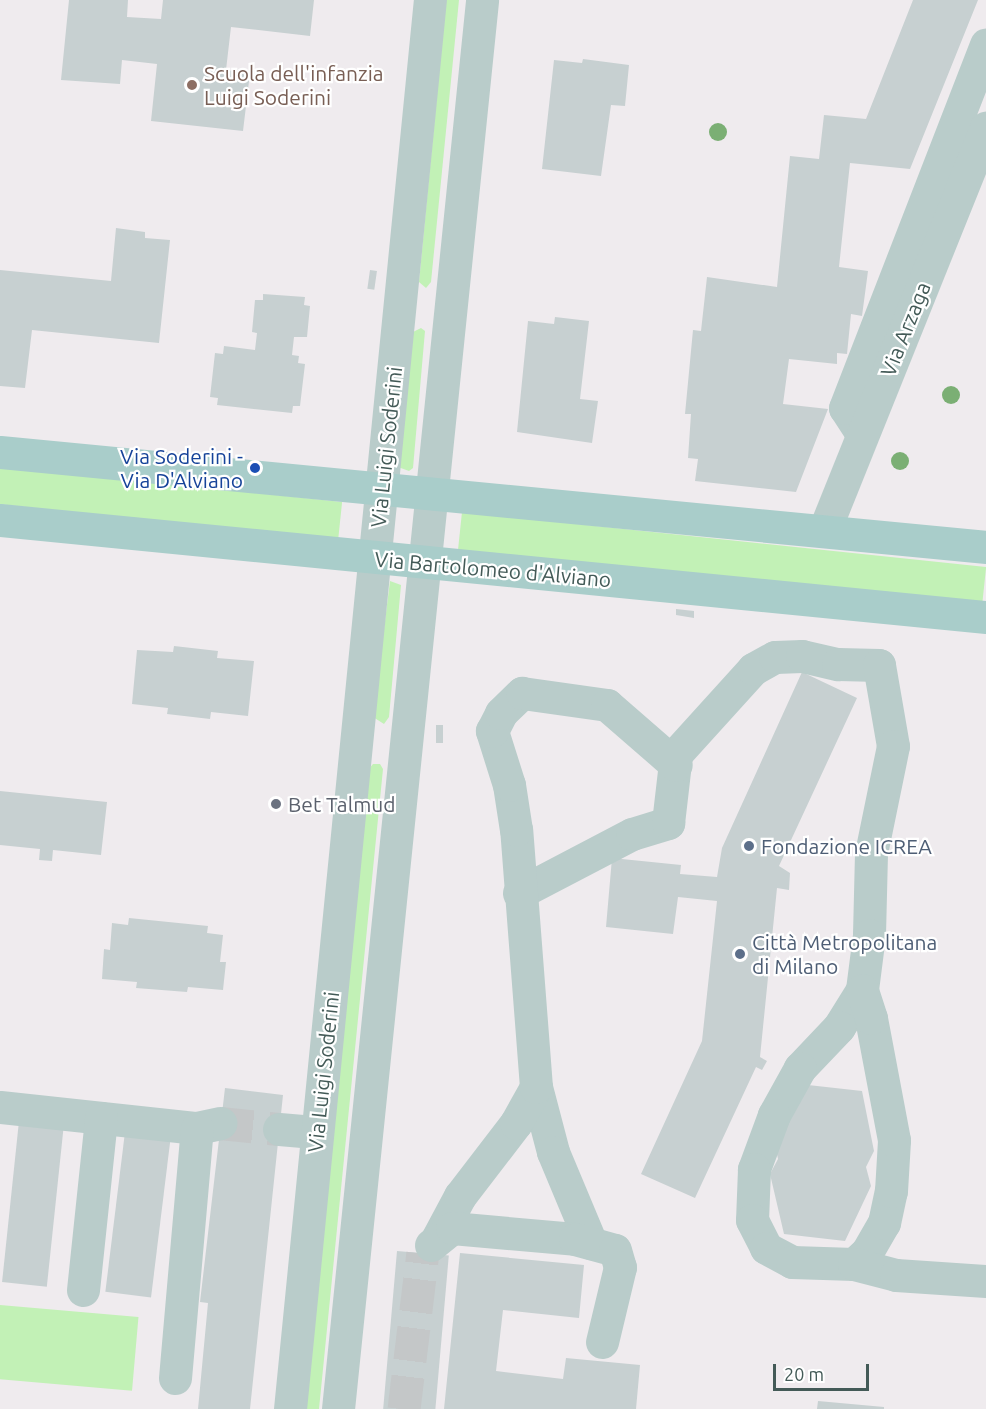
<!DOCTYPE html>
<html>
<head>
<meta charset="utf-8">
<style>
  body { margin:0 }
  #map { position:relative; width:986px; height:1409px; overflow:hidden; background:#efebee; font-family:Ubuntu,sans-serif }
  div>[style] { position:absolute }
  .green>* { inset:0; background:#c2f1b6; transform-origin:0 0 }
  .building>* { inset:0; background:#c7d0d1; transform-origin:0 0 }
  .minor-tunnel>* { height:33px; margin-top:-16.5px; transform-origin:0; background:repeating-linear-gradient(90deg,#c4c7c8 0 33px,transparent 0 49px) }
  .minor>* { height:33px; margin:-16.5px; padding:0 16.5px; transform-origin:16.5px; border-radius:16.5px; background:#b9ccca }
  .major>* { height:33px; margin:-16.5px; padding:0 16.5px; transform-origin:16.5px; border-radius:16.5px; background:#a9cdca }
  .trees>* { width:18px; height:18px; margin:-9px; border-radius:50%; background:#7baf74 }
  .dots>* { width:16px; height:16px; translate:-50% -50%; box-sizing:border-box; border:3px solid #fff; border-radius:50% }
  span { translate:-50% -50%; white-space:nowrap; text-align:center; line-height:1.15; -webkit-text-stroke:4.5px #fff; paint-order:stroke }
  .education-label { font-size:21px; color:#785e54 }
  .left { translate:0 -50%; text-align:left }
  .street-label { font-size:21px; color:#435a57 }
  .transit-label { font-size:21px; color:#164399 }
  .right { translate:-100% -50%; text-align:right }
  .worship-label { font-size:21px; color:#5b616d }
  .service-label { font-size:21px; color:#4e5e75 }
  .scale { position:absolute; left:773px; top:1364px; width:96px; height:27px; box-sizing:border-box; border:3px solid #435a57; border-top:0; padding-left:8px; font-size:18px; line-height:21px; white-space:nowrap; color:#435a57; -webkit-text-stroke:4px #fff; paint-order:stroke }
</style>
</head>
<body>
<div id="map">
  <div class="green">
    <div style="clip-path:polygon(446px 0,459px 0,431px 282px,426px 288px,419px 282px)"></div>
    <div style="clip-path:polygon(421px 328px,425px 331px,413px 468px,409px 471px,398px 467px,413px 332px)"></div>
    <div style="left:0;top:466px;width:344px;height:38px;rotate:6deg"></div>
    <div style="left:462px;top:512px;width:527px;height:39px;rotate:6deg"></div>
    <div style="clip-path:polygon(390px 581px,401px 585px,389px 717px,384px 724px,373px 717px)"></div>
    <div style="clip-path:polygon(373px 764px,380px 764px,383px 769px,319px 1409px,305px 1409px,368px 770px)"></div>
    <div style="left:0;top:1305px;width:139px;height:74px;rotate:5deg"></div>
  </div>
  <div class="building">
    <div style="clip-path:polygon(69px 0,128px 0,127px 17px,161px 19px,163px 0,314px 0,310px 36px,231px 27px,226px 70px,250px 73px,243px 131px,151px 121px,157px 64px,122px 60px,120px 84px,61px 80px)"></div>
    <div style="clip-path:polygon(913px 0,978px 0,910px 169px,850px 163px,839px 267px,868px 271px,862px 316px,851px 314px,847px 354px,837px 353px,837px 364px,789px 359px,783px 404px,828px 409px,796px 492px,695px 481px,698px 459px,688px 458px,691px 414px,685px 414px,693px 330px,701px 331px,707px 277px,777px 287px,790px 156px,819px 159px,824px 115px,866px 119px)"></div>
    <div style="clip-path:polygon(583px 59px,629px 65px,625px 106px,611px 105px,601px 176px,542px 169px,554px 60px,582px 63px)"></div>
    <div style="clip-path:polygon(116px 228px,145px 232px,145px 238px,170px 240px,159px 343px,32px 330px,25px 388px,0 386px,0 270px,111px 281px)"></div>
    <div style="left:370px;top:270px;width:7px;height:19px;rotate:8deg"></div>
    <div style="clip-path:polygon(263px 294px,305px 297px,304px 305px,310px 306px,307px 337px,294px 337px,292px 355px,299px 356px,298px 363px,305px 364px,300px 406px,293px 406px,292px 413px,217px 405px,218px 398px,210px 397px,215px 353px,223px 354px,224px 346px,255px 350px,257px 333px,252px 332px,255px 300px,263px 300px)"></div>
    <div style="clip-path:polygon(555px 317px,589px 321px,580px 399px,598px 401px,592px 443px,517px 432px,528px 321px,554px 324px)"></div>
    <div style="clip-path:polygon(676px 609px,694px 611px,694px 618px,676px 615px)"></div>
    <div style="clip-path:polygon(174px 646px,218px 651px,217px 658px,254px 661px,248px 716px,211px 712px,210px 719px,167px 714px,168px 708px,132px 704px,137px 650px,173px 652px)"></div>
    <div style="clip-path:polygon(802px 672px,857px 698px,779px 866px,790px 873px,789px 890px,777px 888px,760px 1057px,767px 1061px,762px 1070px,756px 1067px,695px 1198px,641px 1174px,702px 1041px,717px 901px,678px 897px,673px 934px,606px 927px,612px 858px,681px 865px,680px 874px,717px 877px,722px 848px)"></div>
    <div style="left:436px;top:725px;width:7px;height:18px"></div>
    <div style="clip-path:polygon(0 791px,107px 802px,101px 855px,53px 850px,52px 861px,39px 860px,40px 849px,0 845px)"></div>
    <div style="clip-path:polygon(129px 918px,208px 926px,207px 933px,223px 935px,220px 962px,226px 962px,223px 990px,188px 987px,187px 992px,136px 988px,137px 982px,102px 979px,104px 949px,110px 950px,112px 923px,128px 925px)"></div>
    <div style="clip-path:polygon(799px 1084px,862px 1091px,874px 1151px,866px 1167px,871px 1186px,845px 1241px,784px 1234px,770px 1174px,778px 1159px,774px 1140px)"></div>
    <div style="clip-path:polygon(225px 1088px,283px 1095px,250px 1409px,198px 1409px,208px 1303px,200px 1302px)"></div>
    <div style="left:19px;top:1121px;width:45px;height:162px;rotate:6deg"></div>
    <div style="left:125px;top:1132px;width:46px;height:161px;rotate:7deg"></div>
    <div style="left:397px;top:1251px;width:52px;height:159px;rotate:5deg"></div>
    <div style="clip-path:polygon(460px 1253px,584px 1265px,579px 1318px,503px 1310px,496px 1371px,563px 1379px,566px 1358px,640px 1365px,636px 1409px,444px 1409px)"></div>
    <div style="clip-path:polygon(818px 1401px,884px 1407px,884px 1409px,817px 1409px)"></div>
  </div>
  <div class="minor-tunnel">
    <div style="left:220px;top:1123px;width:59px;rotate:5.8deg"></div>
    <div style="left:404px;top:1409px;width:157px;rotate:-83.1deg"></div>
  </div>
  <div class="minor">
    <div style="left:862px;top:434px;width:31px;rotate:-123deg"></div>
    <div style="left:845px;top:408px;width:390px;rotate:-68.8deg"></div>
    <div style="left:824px;top:531px;width:435px;rotate:-68.1deg"></div>
    <div style="left:519px;top:893px;width:127px;rotate:-27.6deg"></div>
    <div style="left:632px;top:834px;width:38px;rotate:-17deg"></div>
    <div style="left:668px;top:823px;width:69px;rotate:-83.4deg"></div>
    <div style="left:676px;top:754px;width:115px;rotate:-47.8deg"></div>
    <div style="left:753px;top:669px;width:25px;rotate:-29deg"></div>
    <div style="left:775px;top:657px;width:27px;rotate:-2deg"></div>
    <div style="left:802px;top:656px;width:37px;rotate:13deg"></div>
    <div style="left:838px;top:664px;width:41px;rotate:1.4deg"></div>
    <div style="left:879px;top:665px;width:82px;rotate:80.2deg"></div>
    <div style="left:893px;top:746px;width:109px;rotate:101.6deg"></div>
    <div style="left:871px;top:853px;width:82px;rotate:91.4deg"></div>
    <div style="left:869px;top:935px;width:55px;rotate:97.3deg"></div>
    <div style="left:862px;top:990px;width:44px;rotate:121.9deg"></div>
    <div style="left:839px;top:1027px;width:57px;rotate:133.6deg"></div>
    <div style="left:800px;top:1068px;width:54px;rotate:119deg"></div>
    <div style="left:774px;top:1115px;width:58px;rotate:110.3deg"></div>
    <div style="left:754px;top:1169px;width:51px;rotate:92.2deg"></div>
    <div style="left:752px;top:1220px;width:31px;rotate:63deg"></div>
    <div style="left:766px;top:1248px;width:30px;rotate:28deg"></div>
    <div style="left:792px;top:1262px;width:62px;rotate:1.8deg"></div>
    <div style="left:854px;top:1264px;width:18px;rotate:-43deg"></div>
    <div style="left:867px;top:1252px;width:34px;rotate:-60deg"></div>
    <div style="left:884px;top:1223px;width:33px;rotate:-78deg"></div>
    <div style="left:891px;top:1191px;width:51px;rotate:-86.6deg"></div>
    <div style="left:894px;top:1140px;width:124px;rotate:-100.7deg"></div>
    <div style="left:871px;top:1018px;width:29px;rotate:-108deg"></div>
    <div style="left:536px;top:1087px;width:67px;rotate:75.3deg"></div>
    <div style="left:553px;top:1152px;width:99px;rotate:67.3deg"></div>
    <div style="left:0;top:1107px;width:198px;rotate:6.1deg"></div>
    <div style="left:197px;top:1128px;width:24px;rotate:-12deg"></div>
    <div style="left:279px;top:1129px;width:38px;rotate:5deg"></div>
    <div style="left:437px;top:1239px;width:49px;rotate:-61.9deg"></div>
    <div style="left:460px;top:1196px;width:92px;rotate:-52.5deg"></div>
    <div style="left:516px;top:1123px;width:41px;rotate:-60.9deg"></div>
    <div style="left:536px;top:1087px;width:258px;rotate:-94.4deg"></div>
    <div style="left:516px;top:830px;width:46px;rotate:-98.8deg"></div>
    <div style="left:509px;top:785px;width:57px;rotate:-107.5deg"></div>
    <div style="left:492px;top:731px;width:20px;rotate:-63deg"></div>
    <div style="left:501px;top:713px;width:29px;rotate:-44deg"></div>
    <div style="left:522px;top:693px;width:86px;rotate:8deg"></div>
    <div style="left:607px;top:705px;width:91px;rotate:41deg"></div>
    <div style="left:431px;top:1245px;width:27px;rotate:-39deg"></div>
    <div style="left:452px;top:1228px;width:123px;rotate:5.1deg"></div>
    <div style="left:575px;top:1239px;width:41px;rotate:15.4deg"></div>
    <div style="left:615px;top:1250px;width:18px;rotate:74deg"></div>
    <div style="left:620px;top:1267px;width:77px;rotate:103.5deg"></div>
    <div style="left:854px;top:1264px;width:43px;rotate:14.7deg"></div>
    <div style="left:896px;top:1275px;width:90px;rotate:3.8deg"></div>
    <div style="left:83px;top:1290px;width:173px;rotate:-84deg"></div>
    <div style="left:175px;top:1378px;width:251px;rotate:-85deg"></div>
    <div style="left:290px;top:1409px;width:1416px;rotate:-84.33deg"></div>
    <div style="left:338px;top:1409px;width:1416px;rotate:-84.16deg"></div>
  </div>
  <div class="major">
    <div style="left:0;top:452px;width:991px;rotate:5.5deg"></div>
    <div style="left:0;top:520px;width:991px;rotate:5.62deg"></div>
  </div>
  <div class="trees">
    <div style="left:718px;top:132px"></div>
    <div style="left:951px;top:395px"></div>
    <div style="left:900px;top:461px"></div>
  </div>
  <div class="dots">
    <div style="left:192px;top:85px;background:#8d6e63"></div>
    <div style="left:255px;top:468px;background:#1a4fb4"></div>
    <div style="left:276px;top:804px;background:#6b7280"></div>
    <div style="left:749px;top:846px;background:#5c6f8a"></div>
    <div style="left:740px;top:954px;background:#5c6f8a"></div>
  </div>
  <div class="education-label">
    <span class="left" style="left:204px;top:85px">Scuola dell'infanzia<br>Luigi Soderini</span>
  </div>
  <div class="street-label">
    <span style="left:905px;top:329px;rotate:-68deg">Via Arzaga</span>
    <span style="left:386px;top:447px;rotate:-84deg">Via Luigi Soderini</span>
    <span style="left:493px;top:569px;rotate:5deg">Via Bartolomeo d'Alviano</span>
    <span style="left:323px;top:1072px;rotate:-84deg">Via Luigi Soderini</span>
  </div>
  <div class="transit-label">
    <span class="right" style="left:243px;top:468px">Via Soderini -<br>Via D'Alviano</span>
  </div>
  <div class="worship-label">
    <span class="left" style="left:288px;top:804px">Bet Talmud</span>
  </div>
  <div class="service-label">
    <span class="left" style="left:761px;top:846px">Fondazione ICREA</span>
    <span class="left" style="left:752px;top:954px">Città Metropolitana<br>di Milano</span>
  </div>
  <div class="scale">20 m</div>
</div>
</body>
</html>
